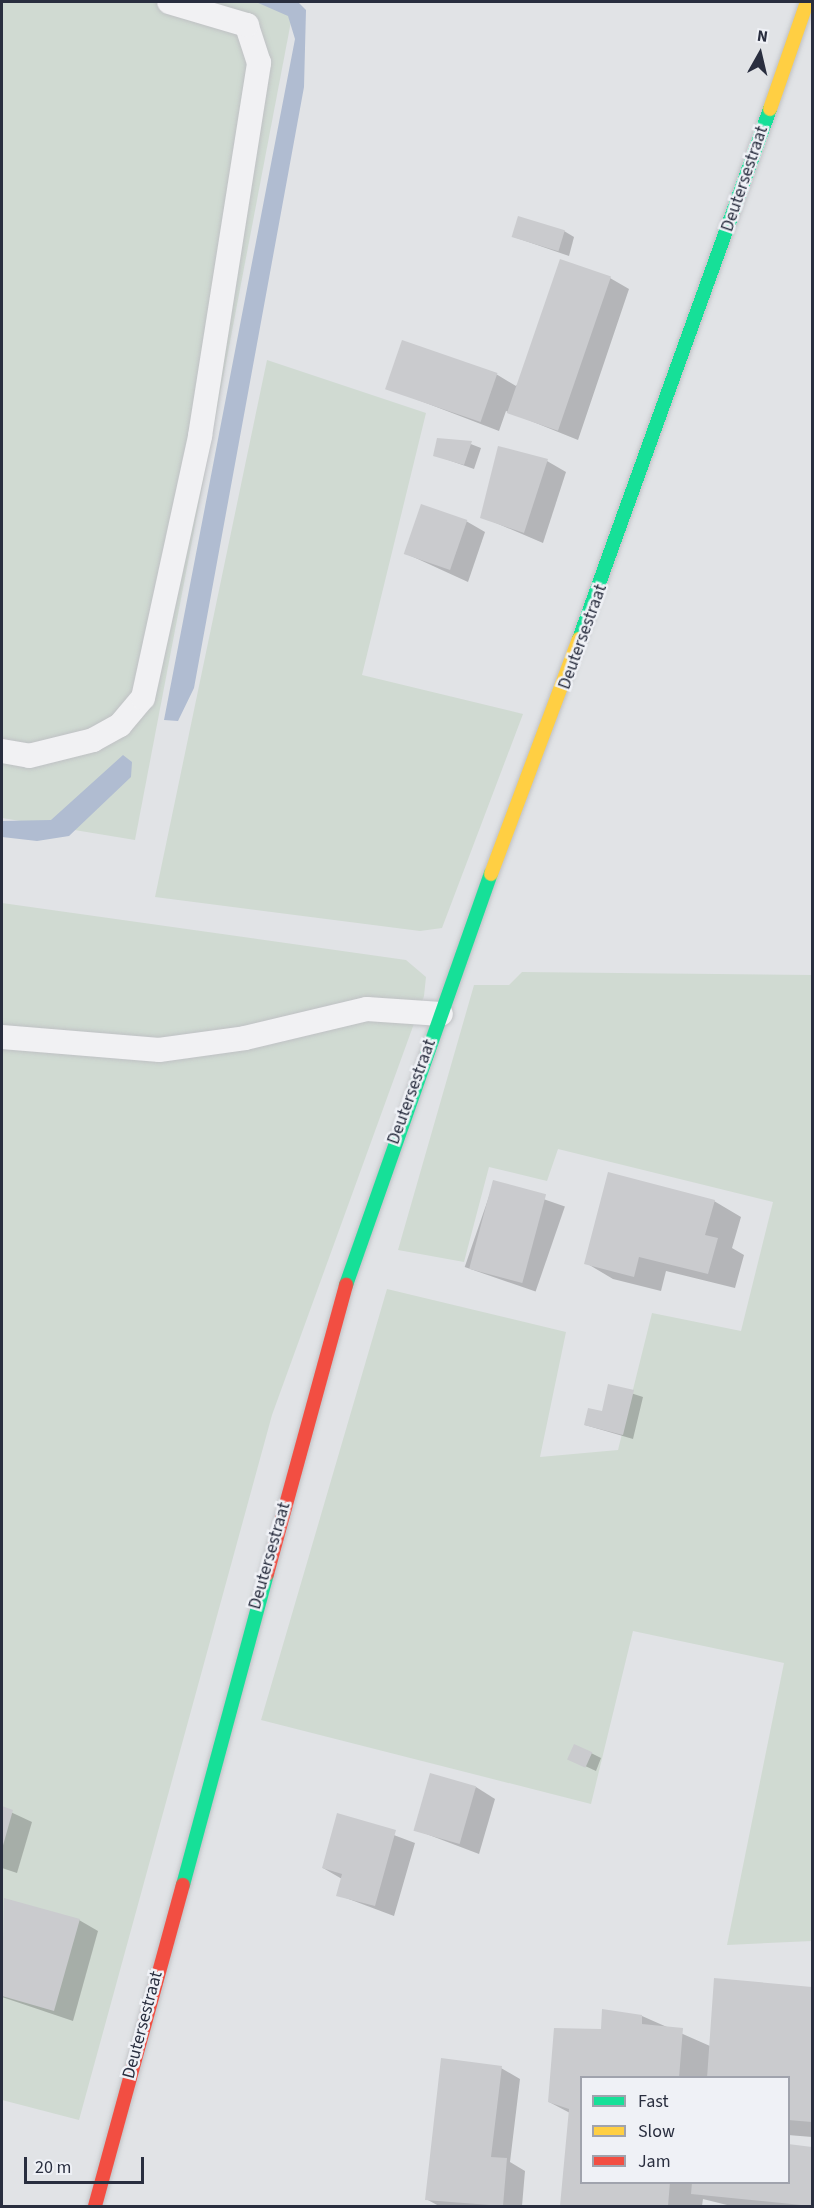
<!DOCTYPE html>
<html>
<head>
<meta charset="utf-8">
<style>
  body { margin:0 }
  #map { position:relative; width:814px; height:2208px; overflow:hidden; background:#e1e3e6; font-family:"Source Sans 3",sans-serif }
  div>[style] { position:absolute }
  .green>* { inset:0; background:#d0dad2 }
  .water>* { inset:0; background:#b0bcd1 }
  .shadow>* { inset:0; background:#0003; transform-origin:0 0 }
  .building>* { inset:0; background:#cacbce; transform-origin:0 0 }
  .roads { filter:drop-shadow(0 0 2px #bfc1c4) drop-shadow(0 0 2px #bfc1c4) }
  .lane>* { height:24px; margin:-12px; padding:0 12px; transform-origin:12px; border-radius:12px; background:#f1f1f3 }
  .fast>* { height:14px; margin:-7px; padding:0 7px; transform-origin:7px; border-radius:7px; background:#16e098 }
  .slow>* { height:14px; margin:-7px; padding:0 7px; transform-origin:7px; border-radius:7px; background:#ffcf43 }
  .jam>* { height:14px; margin:-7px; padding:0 7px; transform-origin:7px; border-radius:7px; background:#f24e42 }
  span { translate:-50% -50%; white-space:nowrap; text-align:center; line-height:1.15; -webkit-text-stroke:5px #eff1f6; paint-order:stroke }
  .street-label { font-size:18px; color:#292e3f }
  .frame { position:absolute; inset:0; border:3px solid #292e3f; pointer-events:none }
  .legend { position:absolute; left:580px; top:2076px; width:210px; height:108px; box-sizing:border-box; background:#eff1f6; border:2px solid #a0a3ad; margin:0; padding:8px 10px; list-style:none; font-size:18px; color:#292e3f }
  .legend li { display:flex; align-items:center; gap:12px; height:30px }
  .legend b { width:30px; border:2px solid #a0a3ad }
  .north { position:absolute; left:730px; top:24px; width:60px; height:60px; -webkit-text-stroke:4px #eff1f6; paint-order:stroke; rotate:8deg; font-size:16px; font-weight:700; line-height:24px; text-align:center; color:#292e3f }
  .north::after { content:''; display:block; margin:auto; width:21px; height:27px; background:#292e3f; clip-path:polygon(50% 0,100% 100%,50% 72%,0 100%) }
  .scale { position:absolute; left:24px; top:2157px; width:120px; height:27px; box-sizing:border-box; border:3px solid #292e3f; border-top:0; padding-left:8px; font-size:18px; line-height:21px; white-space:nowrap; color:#292e3f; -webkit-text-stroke:4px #eff1f6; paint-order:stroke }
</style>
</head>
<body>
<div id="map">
  <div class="green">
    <div style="clip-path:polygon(2px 2px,273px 2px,293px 11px,135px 840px,2px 818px)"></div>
    <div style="clip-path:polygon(267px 360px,426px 413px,362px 675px,523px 714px,442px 928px,420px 931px,155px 897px)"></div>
    <div style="clip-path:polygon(2px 903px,406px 960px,426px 977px,424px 996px,272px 1415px,79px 2120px,2px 2100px)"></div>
    <div style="clip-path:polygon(522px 972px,812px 975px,812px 1941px,727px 1945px,784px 1663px,633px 1631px,591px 1804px,261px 1720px,387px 1289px,566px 1332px,540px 1457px,618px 1450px,652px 1313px,741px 1331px,773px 1202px,558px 1149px,547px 1181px,489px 1167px,464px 1262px,398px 1250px,474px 985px,509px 985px)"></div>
  </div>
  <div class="water">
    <div style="clip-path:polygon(256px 2px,298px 2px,306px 10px,304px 87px,194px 688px,178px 721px,164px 720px,295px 39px,288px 16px)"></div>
    <div style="clip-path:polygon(123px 755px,132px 762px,131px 777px,69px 836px,37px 841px,2px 837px,2px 821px,51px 820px)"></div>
  </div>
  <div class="shadow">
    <div style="clip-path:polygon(564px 231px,574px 237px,569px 256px,514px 237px)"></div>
    <div style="clip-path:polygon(610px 278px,629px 289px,578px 440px,506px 411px,499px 431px,387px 388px,496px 374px,516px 386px)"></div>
    <div style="clip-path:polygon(463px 441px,481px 448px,474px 469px,434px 455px)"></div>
    <div style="clip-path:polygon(547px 461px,566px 472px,543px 543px,482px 517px)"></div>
    <div style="clip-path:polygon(466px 521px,485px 532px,468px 582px,409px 555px)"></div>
    <div style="left:494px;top:1182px;width:75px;height:90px;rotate:19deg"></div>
    <div style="clip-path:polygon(714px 1201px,741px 1217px,732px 1248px,744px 1255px,735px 1288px,666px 1271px,661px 1291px,613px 1279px,586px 1263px)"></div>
    <div style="clip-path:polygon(609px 1386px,643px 1397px,633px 1439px,585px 1425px,603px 1413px)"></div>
    <div style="clip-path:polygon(591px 1753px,601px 1758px,596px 1771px,570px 1759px)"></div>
    <div style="clip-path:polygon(476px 1787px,495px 1799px,479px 1854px,416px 1830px)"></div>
    <div style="clip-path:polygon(2px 1808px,32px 1822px,17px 1873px,2px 1868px)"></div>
    <div style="clip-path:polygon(338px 1814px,415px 1843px,394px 1916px,338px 1895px,342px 1879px,323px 1868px)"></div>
    <div style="clip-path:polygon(5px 1899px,79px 1920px,98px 1931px,73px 2021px,2px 1997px)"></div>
    <div style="clip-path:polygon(715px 1980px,812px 1988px,812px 2137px,788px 2135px,788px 2078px,582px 2078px,582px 2182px,788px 2182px,788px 2146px,812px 2148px,812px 2206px,731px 2206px,703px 2199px,702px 2206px,562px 2206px,570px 2113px,549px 2102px,602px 2030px,642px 2016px,710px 2046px)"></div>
    <div style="clip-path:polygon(501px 2068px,520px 2079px,510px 2162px,525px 2171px,522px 2206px,439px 2206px,426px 2199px)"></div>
  </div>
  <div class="building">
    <div style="left:518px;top:216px;width:49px;height:22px;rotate:17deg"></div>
    <div style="left:560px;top:259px;width:54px;height:163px;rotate:19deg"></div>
    <div style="left:402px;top:340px;width:101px;height:52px;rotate:19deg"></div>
    <div style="clip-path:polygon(437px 438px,472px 441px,464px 465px,433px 456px)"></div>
    <div style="clip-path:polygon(498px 446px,548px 459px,524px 533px,480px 518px)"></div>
    <div style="left:421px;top:504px;width:49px;height:53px;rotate:19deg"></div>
    <div style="clip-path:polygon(608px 1172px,715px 1200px,705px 1235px,718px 1238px,708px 1274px,639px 1257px,634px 1277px,584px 1264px)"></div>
    <div style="left:493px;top:1180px;width:55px;height:92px;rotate:15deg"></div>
    <div style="clip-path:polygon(608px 1384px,634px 1390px,623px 1435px,584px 1425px,588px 1408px,602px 1411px)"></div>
    <div style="left:574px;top:1744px;width:20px;height:17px;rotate:24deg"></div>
    <div style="left:430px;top:1773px;width:48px;height:60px;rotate:16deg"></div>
    <div style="clip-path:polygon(2px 1806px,13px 1810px,2px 1849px)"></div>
    <div style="clip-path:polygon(337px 1813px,396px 1830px,375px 1906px,336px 1896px,342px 1874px,322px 1868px)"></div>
    <div style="clip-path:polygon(4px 1898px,80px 1919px,54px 2011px,2px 1996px)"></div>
    <div style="clip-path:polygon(714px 1978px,812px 1987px,812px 2122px,788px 2120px,788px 2078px,707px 2078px)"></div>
    <div style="clip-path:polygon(602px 2009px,642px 2015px,642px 2024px,683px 2028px,679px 2078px,582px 2078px,582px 2182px,670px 2182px,668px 2206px,560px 2206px,569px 2109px,548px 2102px,554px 2028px,601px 2029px)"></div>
    <div style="clip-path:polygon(441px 2058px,502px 2066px,491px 2157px,507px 2158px,503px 2206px,425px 2200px)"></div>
    <div style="clip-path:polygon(788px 2144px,812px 2147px,811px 2206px,691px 2194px,692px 2182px,788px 2182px)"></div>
  </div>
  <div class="roads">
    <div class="lane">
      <div style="left:2px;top:751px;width:27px;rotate:10deg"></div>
      <div style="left:29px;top:756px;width:66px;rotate:-14deg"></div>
      <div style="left:93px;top:740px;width:31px;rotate:-29deg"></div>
      <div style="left:120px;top:725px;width:35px;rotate:-50deg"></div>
      <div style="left:143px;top:698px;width:268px;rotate:-77.7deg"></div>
      <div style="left:200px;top:436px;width:378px;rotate:-81deg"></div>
      <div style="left:259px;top:63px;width:40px;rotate:-108deg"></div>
      <div style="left:247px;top:25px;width:81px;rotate:-163.6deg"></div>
      <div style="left:2px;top:1037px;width:158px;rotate:4.7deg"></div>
      <div style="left:159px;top:1050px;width:87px;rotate:-7.9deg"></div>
      <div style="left:245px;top:1038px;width:125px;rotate:-13.4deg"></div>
      <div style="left:367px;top:1009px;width:74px;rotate:3.9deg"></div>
    </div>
    <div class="fast">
      <div style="left:579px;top:639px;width:563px;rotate:-70.18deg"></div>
      <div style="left:346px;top:1285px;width:436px;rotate:-70.6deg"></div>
      <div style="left:183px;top:1885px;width:322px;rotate:-74.9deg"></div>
    </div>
    <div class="slow">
      <div style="left:770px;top:109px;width:113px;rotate:-70.9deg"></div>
      <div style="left:491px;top:874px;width:251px;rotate:-69.5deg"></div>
    </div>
    <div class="jam">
      <div style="left:267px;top:1574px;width:300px;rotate:-74.7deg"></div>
      <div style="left:95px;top:2206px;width:333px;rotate:-74.7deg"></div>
    </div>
  </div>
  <div class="street-label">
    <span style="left:745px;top:179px;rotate:-71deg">Deutersestraat</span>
    <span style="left:583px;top:637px;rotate:-70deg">Deutersestraat</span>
    <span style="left:412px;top:1092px;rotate:-70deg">Deutersestraat</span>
    <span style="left:270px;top:1556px;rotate:-74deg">Deutersestraat</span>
    <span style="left:143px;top:2025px;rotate:-75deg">Deutersestraat</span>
  </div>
  <div class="frame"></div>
  <ul class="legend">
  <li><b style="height:8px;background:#16e098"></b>Fast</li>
  <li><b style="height:8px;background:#ffcf43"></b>Slow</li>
  <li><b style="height:8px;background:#f24e42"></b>Jam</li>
  </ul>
  <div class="north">N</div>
  <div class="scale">20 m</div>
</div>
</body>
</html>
